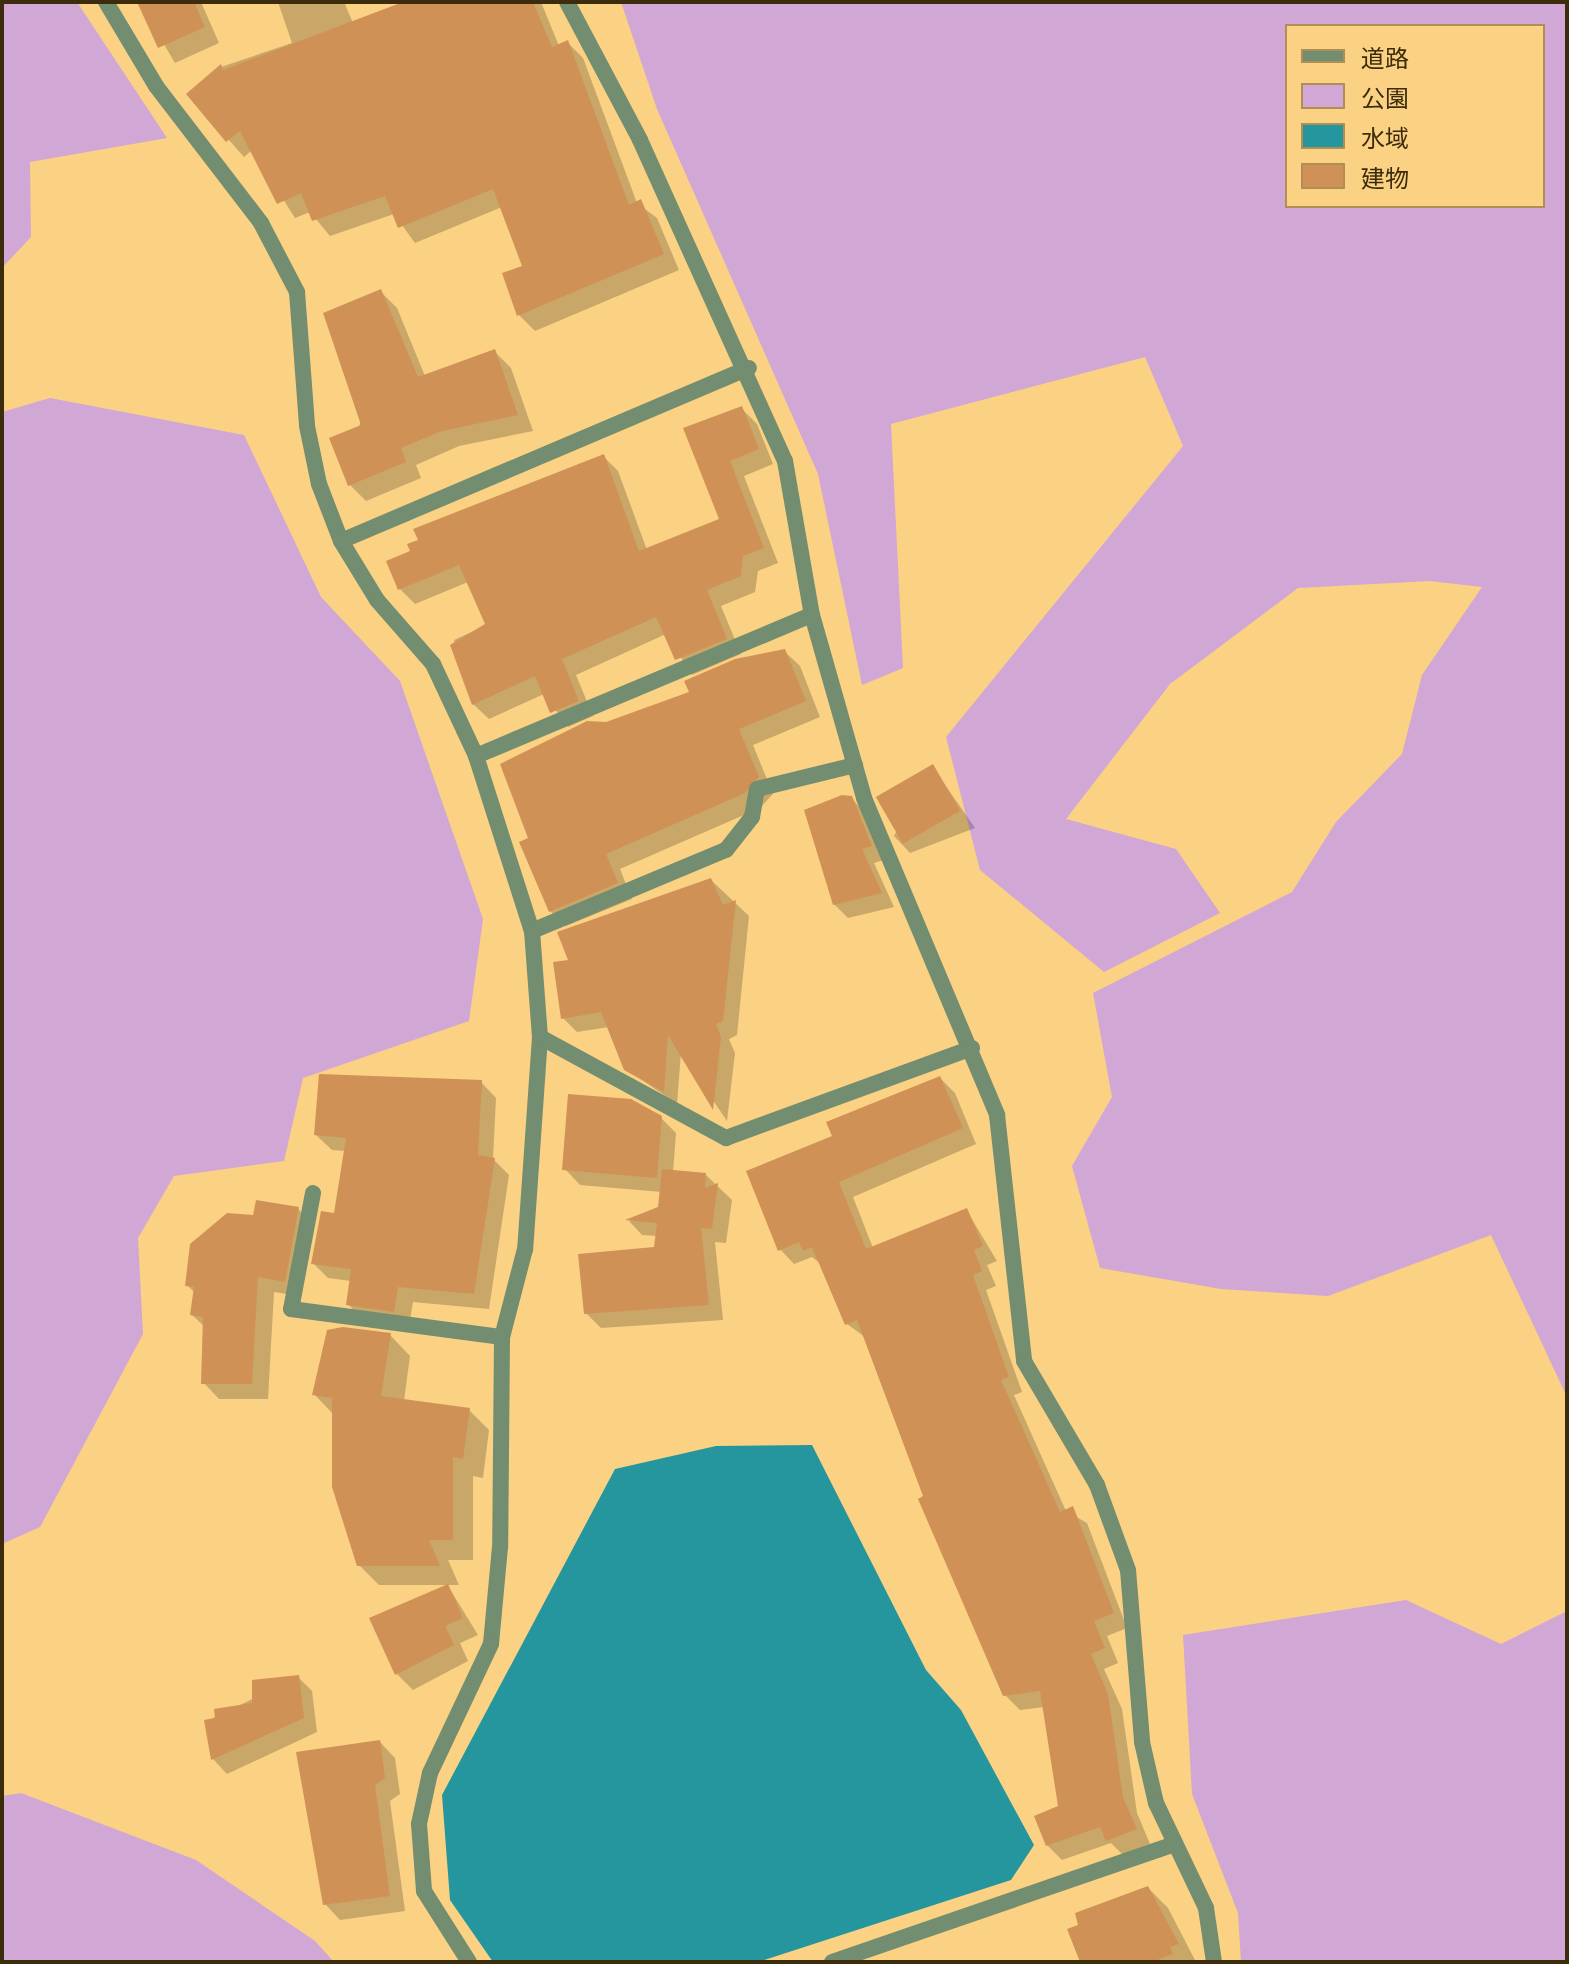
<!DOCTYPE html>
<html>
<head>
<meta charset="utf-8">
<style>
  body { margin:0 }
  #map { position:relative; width:1569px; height:1964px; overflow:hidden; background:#fbd184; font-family:"Playfair Display","Noto Sans JP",serif }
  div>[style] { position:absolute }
  .green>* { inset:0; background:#d0a7d5 }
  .water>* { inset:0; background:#26969e }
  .shadow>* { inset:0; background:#0003 }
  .building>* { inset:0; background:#d09157; transform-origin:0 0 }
  .street>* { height:16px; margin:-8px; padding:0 8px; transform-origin:8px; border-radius:8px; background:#728d6f }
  span { translate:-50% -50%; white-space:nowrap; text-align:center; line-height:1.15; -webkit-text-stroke:7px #fbd184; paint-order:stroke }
  .frame { position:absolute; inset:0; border:4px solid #3d2c0b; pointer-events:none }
  .legend { position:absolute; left:1285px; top:24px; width:260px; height:184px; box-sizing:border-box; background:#fbd184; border:2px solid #af8f54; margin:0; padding:10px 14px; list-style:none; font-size:24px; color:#3d2c0b }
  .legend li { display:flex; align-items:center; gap:16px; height:40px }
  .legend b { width:40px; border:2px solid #af8f54 }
</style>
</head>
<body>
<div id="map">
  <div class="green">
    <div style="clip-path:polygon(2px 2px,77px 2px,167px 138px,30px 162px,31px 237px,2px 268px)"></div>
    <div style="clip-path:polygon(evenodd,621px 2px,1567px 2px,1567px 1397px,1491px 1235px,1328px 1296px,1221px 1289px,1100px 1268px,1072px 1166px,1112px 1097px,1093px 993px,1292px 892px,1336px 822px,1402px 754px,1422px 675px,1482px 587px,1430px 581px,1298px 588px,1170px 684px,1066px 819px,1176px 849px,1220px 913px,1104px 972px,980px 870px,946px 737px,1183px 446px,1145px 357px,891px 424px,903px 668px,862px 685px,818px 474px,657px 109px,621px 2px,1287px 26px,1543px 26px,1543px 206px,1287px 206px,1287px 26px)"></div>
    <div style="clip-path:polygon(50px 398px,244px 435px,321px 597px,400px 681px,483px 919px,469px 1021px,303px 1078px,284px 1161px,174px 1176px,138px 1238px,143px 1334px,40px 1527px,2px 1544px,2px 412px)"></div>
    <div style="clip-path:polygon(1406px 1600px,1501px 1644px,1567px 1611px,1567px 1962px,1241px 1962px,1238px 1913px,1192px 1794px,1183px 1635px)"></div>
    <div style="clip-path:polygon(21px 1793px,196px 1860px,315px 1941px,334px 1962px,2px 1962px,2px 1796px)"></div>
  </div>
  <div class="water">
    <div style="clip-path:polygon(812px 1445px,926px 1670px,961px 1710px,1034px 1845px,1011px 1880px,758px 1962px,493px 1962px,450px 1900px,442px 1795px,615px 1469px,716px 1446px)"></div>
  </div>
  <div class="shadow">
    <div style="clip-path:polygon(139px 2px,201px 2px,219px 43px,175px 63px)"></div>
    <div style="clip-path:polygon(278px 2px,344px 2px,353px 23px,404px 2px,541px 2px,559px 46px,567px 42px,583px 58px,637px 203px,657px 218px,679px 270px,535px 331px,519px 315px,524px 267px,502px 207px,415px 243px,394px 214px,330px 236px,310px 212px,295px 218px,252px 150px,244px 157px,189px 95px,221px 67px,292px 43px)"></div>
    <div style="clip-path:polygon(381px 292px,397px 308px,425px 376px,495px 352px,511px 368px,533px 431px,459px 446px,416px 465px,421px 478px,366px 501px,350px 485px)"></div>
    <div style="clip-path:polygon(741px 408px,757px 424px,773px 464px,744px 476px,778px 563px,758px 571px,755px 592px,721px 606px,741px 654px,692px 675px,666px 634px,576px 675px,593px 716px,568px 727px,544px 694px,489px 719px,473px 704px,454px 640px,487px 625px,468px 582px,415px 604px,400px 589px,603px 456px,618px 471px,647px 550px,722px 520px,686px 429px)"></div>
    <div style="clip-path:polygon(784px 651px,800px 666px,820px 717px,753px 745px,773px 794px,760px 808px,620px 869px,632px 899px,566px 926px,550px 911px,531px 839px,692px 693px)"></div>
    <div style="clip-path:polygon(932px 766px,975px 828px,910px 853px,894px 836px)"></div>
    <div style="clip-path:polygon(851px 798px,865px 812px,884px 860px,874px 863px,894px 907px,848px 918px,834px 904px)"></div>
    <div style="clip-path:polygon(711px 880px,749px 916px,737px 1035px,729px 1039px,735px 1053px,727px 1121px,681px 1053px,677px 1104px,626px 1069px,609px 1027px,577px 1032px,563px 1018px,571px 961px,560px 934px)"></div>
    <div style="clip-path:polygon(940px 1078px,955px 1093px,976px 1144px,853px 1197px,873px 1248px,967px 1211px,997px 1261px,987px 1265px,996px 1286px,986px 1290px,1022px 1392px,1014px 1395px,1066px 1511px,1087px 1523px,1127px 1628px,1107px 1636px,1118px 1663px,1104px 1669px,1122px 1709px,1137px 1813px,1150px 1844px,1123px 1855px,1111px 1843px,1062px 1860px,1047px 1845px,1060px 1808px,1044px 1707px,1020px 1710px,1005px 1695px,865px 1337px,847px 1324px,821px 1264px,812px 1257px,794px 1264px,780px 1249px,834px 1137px)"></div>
    <div style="clip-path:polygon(481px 1082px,496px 1098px,493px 1159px,509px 1175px,489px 1309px,413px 1302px,409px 1326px,363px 1320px,348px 1304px,351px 1281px,328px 1278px,313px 1263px,336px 1215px,346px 1151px,332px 1150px,316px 1135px)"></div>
    <div style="clip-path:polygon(660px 1117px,676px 1133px,673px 1172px,706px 1175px,732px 1200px,726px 1243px,715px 1242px,723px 1320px,601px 1328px,586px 1313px,656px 1248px,657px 1236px,642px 1235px,629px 1221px,660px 1208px,662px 1192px,580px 1185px,565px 1169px)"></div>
    <div style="clip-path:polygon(298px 1209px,314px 1225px,300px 1296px,274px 1292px,268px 1399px,219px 1399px,204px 1383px,205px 1327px,192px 1315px,195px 1293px,187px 1285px,255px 1217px)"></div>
    <div style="clip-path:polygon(390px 1335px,410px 1356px,404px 1401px,469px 1410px,489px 1430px,483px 1478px,473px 1476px,473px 1560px,448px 1560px,459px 1585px,379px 1585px,358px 1564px,334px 1415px,314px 1394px)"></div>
    <div style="clip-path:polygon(448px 1586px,478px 1635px,460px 1643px,468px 1661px,413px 1690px,397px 1674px)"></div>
    <div style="clip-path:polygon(298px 1677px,312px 1691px,317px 1732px,227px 1774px,213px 1759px,207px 1721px)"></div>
    <div style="clip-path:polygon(380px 1742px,395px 1758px,400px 1794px,390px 1801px,405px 1911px,340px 1920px,325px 1904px)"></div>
    <div style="clip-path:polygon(1148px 1888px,1168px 1908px,1196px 1962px,1082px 1962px)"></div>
  </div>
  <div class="building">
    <div style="clip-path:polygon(137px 2px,194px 2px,205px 27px,158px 48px)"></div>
    <div style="clip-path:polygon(403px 2px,533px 2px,552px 47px,568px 40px,629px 205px,641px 199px,664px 254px,517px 316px,502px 273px,522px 266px,493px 189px,398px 228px,385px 196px,312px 221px,301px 193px,277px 204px,240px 131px,226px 142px,186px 94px,221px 64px,223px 70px)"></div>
    <div style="clip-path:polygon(381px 289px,418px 377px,495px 349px,518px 415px,442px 431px,401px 448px,406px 462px,348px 486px,329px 438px,361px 425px,323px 313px)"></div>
    <div style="clip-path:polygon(742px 406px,759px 449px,730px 461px,764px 548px,743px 556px,741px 576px,707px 590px,727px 639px,675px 660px,656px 617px,562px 659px,579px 701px,550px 713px,535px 676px,472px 705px,450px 645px,485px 624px,459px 565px,398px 590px,386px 561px,410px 551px,407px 544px,418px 540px,413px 529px,604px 454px,639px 551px,719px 519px,683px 428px)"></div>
    <div style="clip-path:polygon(785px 649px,806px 701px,739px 729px,759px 777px,745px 793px,606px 854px,618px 883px,549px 912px,519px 842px,528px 838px,500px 764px,587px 721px,606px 722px,689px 692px,684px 681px,735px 659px)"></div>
    <div style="left:933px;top:764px;width:54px;height:66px;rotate:60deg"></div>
    <div style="clip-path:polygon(842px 795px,852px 796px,872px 846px,862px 849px,882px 893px,833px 905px,804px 810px)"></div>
    <div style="clip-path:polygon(711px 878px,723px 905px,736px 900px,723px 1021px,716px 1024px,721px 1037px,713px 1110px,668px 1035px,664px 1092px,624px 1070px,601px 1012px,561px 1019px,553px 962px,568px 960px,557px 932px)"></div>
    <div style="clip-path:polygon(319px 1074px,482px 1080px,478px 1155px,495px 1158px,474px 1294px,398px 1287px,394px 1312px,346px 1305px,351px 1269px,311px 1264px,321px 1211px,334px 1213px,346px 1138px,314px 1135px)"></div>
    <div style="clip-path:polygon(940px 1076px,963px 1128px,839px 1182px,866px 1249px,967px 1208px,983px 1246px,974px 1250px,982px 1271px,973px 1275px,1009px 1377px,1001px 1380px,1060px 1512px,1073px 1506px,1114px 1613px,1094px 1621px,1105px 1648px,1091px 1654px,1108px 1694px,1123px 1797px,1137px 1829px,1106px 1841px,1100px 1827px,1046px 1846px,1034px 1816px,1058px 1806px,1040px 1691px,1003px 1696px,918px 1499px,923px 1496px,857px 1320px,845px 1325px,812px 1247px,803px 1251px,799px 1242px,778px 1251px,746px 1171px,832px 1136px,826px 1122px)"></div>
    <div style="clip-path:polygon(568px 1094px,631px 1099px,662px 1116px,657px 1178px,562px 1170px)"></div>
    <div style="clip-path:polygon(662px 1169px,706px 1173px,705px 1188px,718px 1183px,712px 1229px,701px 1228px,709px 1305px,584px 1314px,578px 1254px,654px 1247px,657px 1223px,625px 1220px,658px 1207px)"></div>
    <div style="clip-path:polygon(256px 1200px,299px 1207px,285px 1282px,258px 1277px,252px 1384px,201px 1384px,203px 1317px,190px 1315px,194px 1287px,185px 1286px,190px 1244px,227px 1213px,253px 1215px)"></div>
    <div style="clip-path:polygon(343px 1327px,391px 1333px,381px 1396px,470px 1408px,463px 1459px,453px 1457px,453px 1540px,429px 1540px,440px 1566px,357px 1566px,332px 1487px,332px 1398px,312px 1395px,327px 1330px)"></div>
    <div style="clip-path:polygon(448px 1584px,463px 1618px,445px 1626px,454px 1645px,395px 1675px,369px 1618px)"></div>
    <div style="clip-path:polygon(299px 1675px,304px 1718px,211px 1760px,204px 1720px,215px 1718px,214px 1709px,252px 1703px,252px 1680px)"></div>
    <div style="clip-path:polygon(380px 1740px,385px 1778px,375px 1785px,390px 1896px,323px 1905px,296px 1752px)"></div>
    <div style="clip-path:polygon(1148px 1886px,1179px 1944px,1170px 1947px,1173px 1954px,1152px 1962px,1080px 1962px,1067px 1929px,1078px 1925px,1075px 1913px)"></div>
  </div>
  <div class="street">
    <div style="left:106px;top:2px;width:98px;rotate:59.2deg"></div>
    <div style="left:156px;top:86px;width:173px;rotate:52.5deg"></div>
    <div style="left:261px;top:223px;width:78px;rotate:62.4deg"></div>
    <div style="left:297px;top:292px;width:134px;rotate:85.7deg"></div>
    <div style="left:307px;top:426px;width:59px;rotate:78.3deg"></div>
    <div style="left:319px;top:484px;width:61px;rotate:68.9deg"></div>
    <div style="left:341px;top:541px;width:69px;rotate:58.6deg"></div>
    <div style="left:377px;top:600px;width:85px;rotate:48.8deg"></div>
    <div style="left:433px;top:664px;width:102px;rotate:64.9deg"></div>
    <div style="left:476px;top:756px;width:184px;rotate:72.3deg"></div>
    <div style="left:532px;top:931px;width:106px;rotate:85.7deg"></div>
    <div style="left:540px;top:1037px;width:213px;rotate:94deg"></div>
    <div style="left:525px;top:1249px;width:91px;rotate:104.6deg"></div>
    <div style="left:502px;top:1337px;width:210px;rotate:90.5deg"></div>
    <div style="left:500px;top:1547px;width:97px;rotate:95.3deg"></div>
    <div style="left:491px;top:1644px;width:143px;rotate:115.3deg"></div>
    <div style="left:430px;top:1773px;width:52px;rotate:102.2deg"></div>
    <div style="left:419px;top:1824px;width:67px;rotate:85.7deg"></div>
    <div style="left:424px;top:1891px;width:84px;rotate:57.6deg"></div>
    <div style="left:567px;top:2px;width:156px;rotate:62.1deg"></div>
    <div style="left:640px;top:140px;width:352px;rotate:65.7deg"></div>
    <div style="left:785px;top:461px;width:156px;rotate:80.1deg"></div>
    <div style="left:812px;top:615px;width:190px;rotate:74.1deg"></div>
    <div style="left:864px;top:798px;width:344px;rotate:67.2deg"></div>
    <div style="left:997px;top:1115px;width:247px;rotate:83.7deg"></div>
    <div style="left:1024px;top:1361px;width:144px;rotate:59.5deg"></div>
    <div style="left:1097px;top:1485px;width:90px;rotate:70deg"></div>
    <div style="left:1128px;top:1570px;width:173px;rotate:85.3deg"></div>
    <div style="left:1142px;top:1742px;width:63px;rotate:77.1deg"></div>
    <div style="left:1156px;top:1803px;width:116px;rotate:64.5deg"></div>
    <div style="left:1206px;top:1908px;width:55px;rotate:81.6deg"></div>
    <div style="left:341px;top:541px;width:443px;rotate:-23deg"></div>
    <div style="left:476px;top:756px;width:364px;rotate:-22.8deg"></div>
    <div style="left:532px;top:931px;width:210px;rotate:-22.7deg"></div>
    <div style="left:726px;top:850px;width:42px;rotate:-51.8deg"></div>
    <div style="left:752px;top:817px;width:28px;rotate:-80deg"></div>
    <div style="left:757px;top:789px;width:101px;rotate:-13.8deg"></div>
    <div style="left:540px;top:1037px;width:212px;rotate:28.5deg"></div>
    <div style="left:726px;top:1138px;width:262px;rotate:-20.1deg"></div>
    <div style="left:313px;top:1193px;width:118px;rotate:100.7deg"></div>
    <div style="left:291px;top:1309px;width:213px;rotate:7.6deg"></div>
    <div style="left:832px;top:1962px;width:362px;rotate:-19deg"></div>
  </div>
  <div class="frame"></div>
  <ul class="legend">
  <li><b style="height:10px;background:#728d6f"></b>道路</li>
  <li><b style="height:22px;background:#d0a7d5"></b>公園</li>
  <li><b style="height:22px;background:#26969e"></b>水域</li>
  <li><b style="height:22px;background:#d09157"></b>建物</li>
  </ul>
</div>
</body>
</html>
